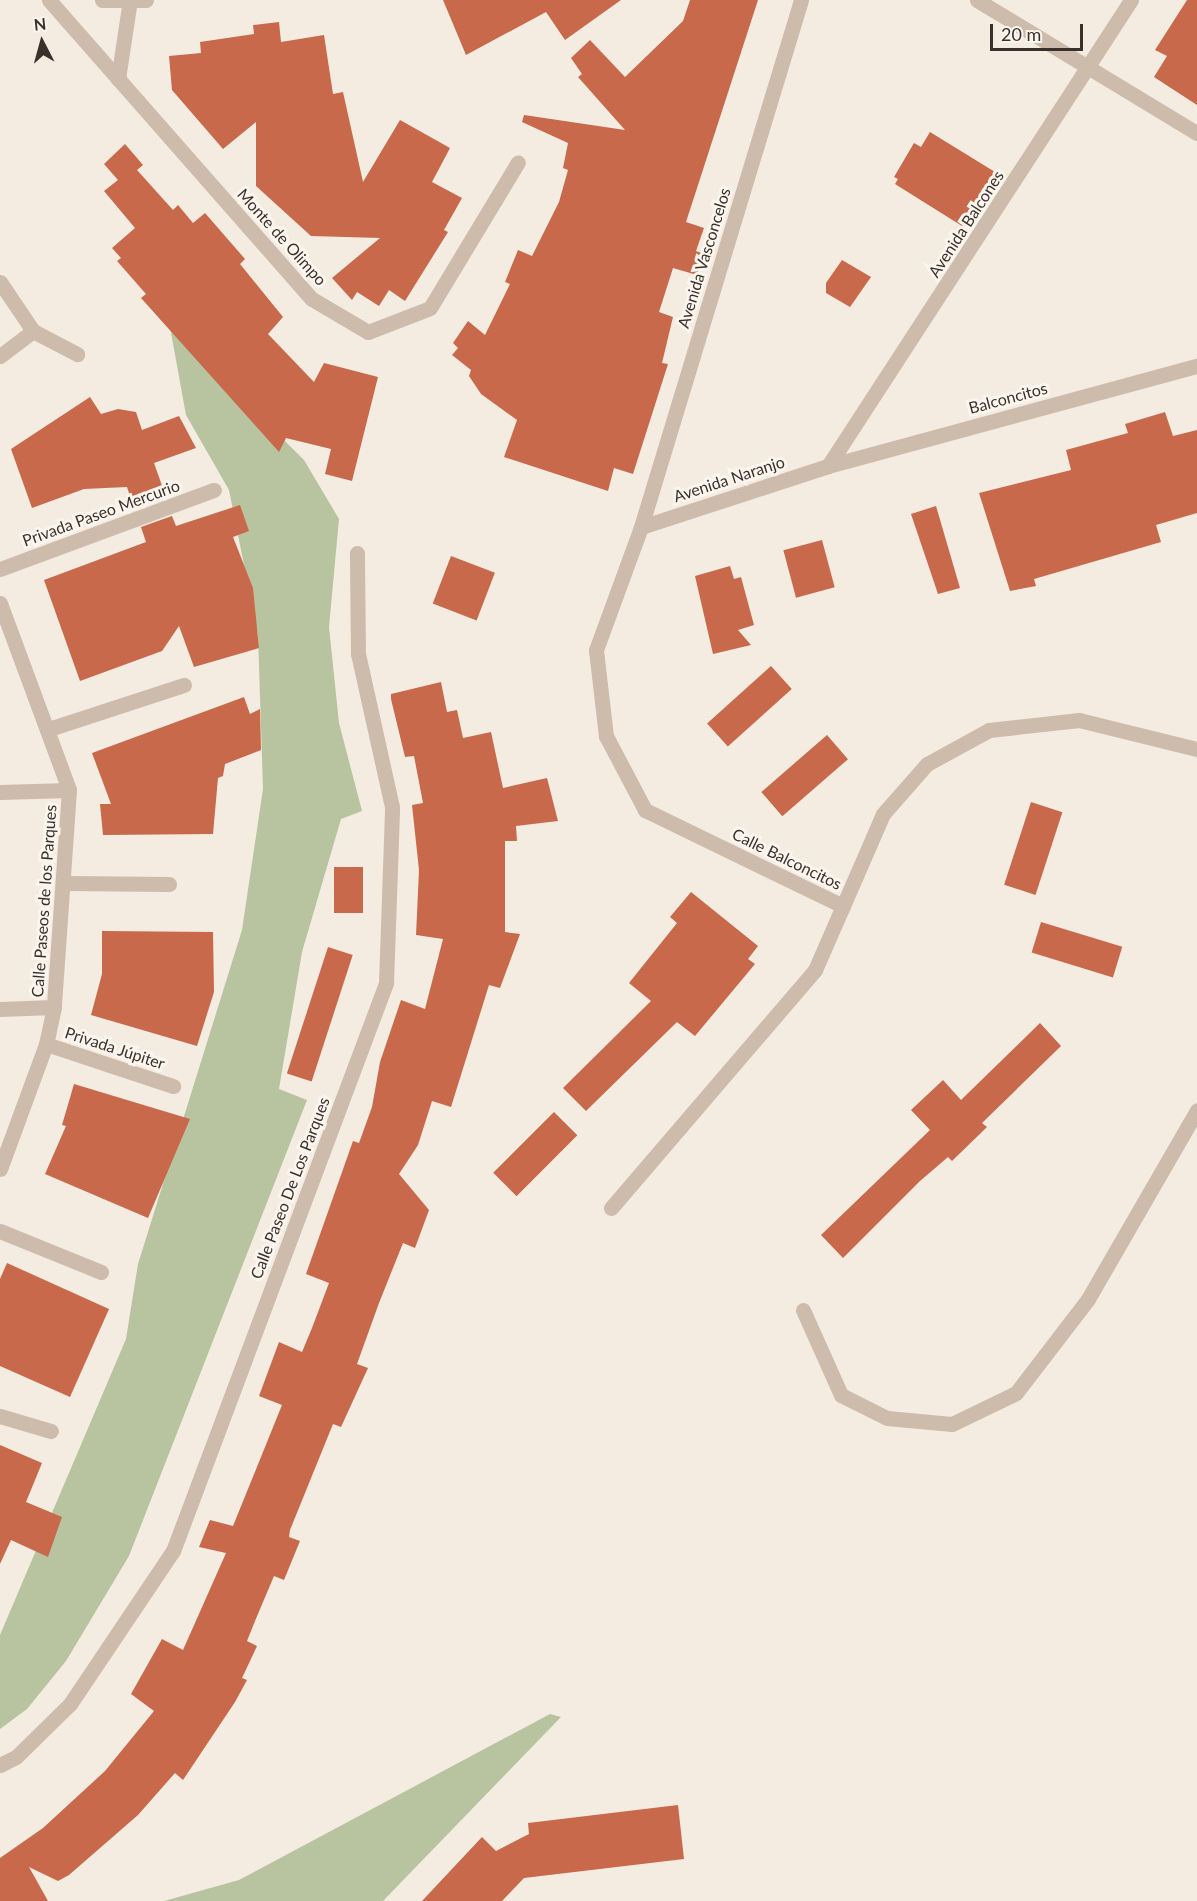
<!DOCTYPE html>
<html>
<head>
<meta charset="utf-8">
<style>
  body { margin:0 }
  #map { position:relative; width:1197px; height:1901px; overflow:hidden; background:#f4ebe1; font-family:Lato,sans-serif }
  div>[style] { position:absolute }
  .green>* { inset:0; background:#b8c4a0 }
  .building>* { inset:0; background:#c8694b; transform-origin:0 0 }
  .minor>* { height:15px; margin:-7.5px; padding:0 7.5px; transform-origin:7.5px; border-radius:7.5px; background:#cdbbac }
  .tertiary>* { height:15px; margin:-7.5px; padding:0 7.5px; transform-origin:7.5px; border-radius:7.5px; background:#cdbbac }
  span { translate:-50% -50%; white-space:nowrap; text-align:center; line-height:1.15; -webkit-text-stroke:6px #fbf5ee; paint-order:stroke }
  .street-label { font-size:16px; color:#3b302b }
  .north { position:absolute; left:12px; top:12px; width:60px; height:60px; -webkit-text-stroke:4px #fbf5ee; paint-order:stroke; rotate:354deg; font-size:16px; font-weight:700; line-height:24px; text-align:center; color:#3b302b }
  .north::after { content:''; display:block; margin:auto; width:21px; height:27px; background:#3b302b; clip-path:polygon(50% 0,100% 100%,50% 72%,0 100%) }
  .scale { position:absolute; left:990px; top:24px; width:93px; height:27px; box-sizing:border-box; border:3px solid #3b302b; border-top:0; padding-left:8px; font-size:18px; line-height:21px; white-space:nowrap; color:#3b302b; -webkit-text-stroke:4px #fbf5ee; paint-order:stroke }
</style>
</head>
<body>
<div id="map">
  <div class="green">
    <div style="clip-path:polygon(170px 327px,304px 460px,339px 519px,329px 627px,339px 723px,362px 811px,341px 819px,302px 952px,279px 1089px,307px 1100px,129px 1556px,66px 1661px,27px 1709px,0 1729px,0 1635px,126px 1339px,138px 1264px,242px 930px,263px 789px,258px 635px,229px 490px,186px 415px)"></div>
    <div style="clip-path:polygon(550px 1714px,561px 1717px,383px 1901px,164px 1901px,239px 1880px)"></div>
  </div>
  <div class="building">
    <div style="clip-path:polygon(443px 0,621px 0,565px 40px,546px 12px,466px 55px)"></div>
    <div style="clip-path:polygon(690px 0,758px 0,686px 222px,704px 228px,696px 251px,704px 254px,697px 275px,673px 268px,659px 312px,673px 317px,662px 363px,668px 364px,633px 474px,614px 468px,608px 491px,504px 457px,517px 420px,481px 394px,469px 376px,471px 370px,452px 355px,458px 348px,453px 343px,468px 321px,485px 335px,510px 284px,505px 282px,518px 250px,532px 256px,559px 202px,568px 170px,563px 168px,568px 143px,522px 122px,524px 115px,625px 130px,578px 77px,582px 74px,571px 58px,590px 40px,625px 77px,683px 21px)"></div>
    <div style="clip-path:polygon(1187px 0,1197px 0,1197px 105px,1154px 77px,1167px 56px,1155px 50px)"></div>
    <div style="clip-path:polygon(279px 22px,281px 42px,324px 35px,333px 94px,343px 92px,363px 182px,400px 120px,450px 148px,432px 182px,462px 198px,444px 230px,448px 232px,405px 301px,389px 290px,379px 306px,357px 292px,352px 300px,332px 278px,380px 238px,311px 236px,256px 186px,256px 122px,223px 149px,172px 90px,169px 56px,201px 53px,200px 42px,254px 34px,253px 25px)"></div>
    <div style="clip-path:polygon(930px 132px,995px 172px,962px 226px,895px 184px,898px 179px,894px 177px,914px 143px,921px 147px)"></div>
    <div style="clip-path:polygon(125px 144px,143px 165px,137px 170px,173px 210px,178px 205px,193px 223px,205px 213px,245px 259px,240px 264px,283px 317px,268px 334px,314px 382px,324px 363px,378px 377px,352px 481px,325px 474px,331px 449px,286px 438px,279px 452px,141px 298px,146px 294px,117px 261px,121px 258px,112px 248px,135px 228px,104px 191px,118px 180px,104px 164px)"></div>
    <div style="clip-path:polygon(842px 260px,871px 277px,850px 307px,826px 293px,826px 283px)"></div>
    <div style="clip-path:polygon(90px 397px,101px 414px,118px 409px,136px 412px,142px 430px,179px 416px,196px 448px,154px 463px,166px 497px,134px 509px,127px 487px,84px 489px,32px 508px,11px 449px)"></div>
    <div style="clip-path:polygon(1165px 412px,1173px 436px,1197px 430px,1197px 513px,1156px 525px,1161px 542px,1034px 579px,1036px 586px,1010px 591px,979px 493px,1071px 470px,1066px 450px,1128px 433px,1125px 424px)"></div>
    <div style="clip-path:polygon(240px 505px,249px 531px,233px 537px,253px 588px,259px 648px,194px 667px,179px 626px,162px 651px,80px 681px,44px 580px,146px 542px,141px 527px,172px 516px,176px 526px)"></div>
    <div style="clip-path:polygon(936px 506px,960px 588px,938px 594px,911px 514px)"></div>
    <div style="left:822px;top:540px;width:49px;height:40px;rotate:75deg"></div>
    <div style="left:451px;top:556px;width:47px;height:51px;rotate:21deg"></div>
    <div style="clip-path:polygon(730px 566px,734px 579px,741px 577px,754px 625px,738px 630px,751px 645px,713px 654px,695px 576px)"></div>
    <div style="left:771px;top:666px;width:31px;height:86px;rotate:48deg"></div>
    <div style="clip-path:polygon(441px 682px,447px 712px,457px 710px,463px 738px,491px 732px,503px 788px,547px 778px,558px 821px,516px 826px,517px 841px,505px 841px,505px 932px,520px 934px,500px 988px,489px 985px,451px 1107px,432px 1101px,418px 1145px,399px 1174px,429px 1210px,415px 1248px,403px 1243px,379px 1303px,357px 1364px,368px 1368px,341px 1427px,333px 1424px,290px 1530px,289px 1537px,300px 1541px,284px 1580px,274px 1576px,255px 1621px,247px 1641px,257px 1646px,242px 1678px,247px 1680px,235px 1702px,183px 1780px,175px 1773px,138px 1815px,69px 1875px,58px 1881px,29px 1867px,48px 1901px,0 1901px,0 1858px,43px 1828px,105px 1771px,154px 1711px,131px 1694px,162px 1639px,183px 1650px,226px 1553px,199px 1547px,210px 1520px,233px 1526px,282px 1405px,259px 1396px,279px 1342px,302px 1352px,312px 1328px,329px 1283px,306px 1274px,353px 1141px,359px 1143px,372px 1107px,380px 1062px,401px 1000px,425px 1009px,443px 939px,416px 935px,419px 870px,412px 805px,423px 803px,414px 756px,405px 757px,391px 699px,391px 694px)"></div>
    <div style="clip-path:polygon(244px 697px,250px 714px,260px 709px,261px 750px,225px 764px,223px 776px,218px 778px,213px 834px,103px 835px,100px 804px,111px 804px,92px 753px)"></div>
    <div style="left:827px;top:735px;width:32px;height:87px;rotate:49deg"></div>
    <div style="left:1031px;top:802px;width:33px;height:87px;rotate:18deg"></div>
    <div style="left:334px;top:867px;width:29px;height:46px"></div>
    <div style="clip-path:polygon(691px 892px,758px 946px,748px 959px,755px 964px,695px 1036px,677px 1022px,586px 1111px,563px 1088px,651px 1001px,629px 983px,677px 923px,670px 917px)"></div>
    <div style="left:1041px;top:922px;width:85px;height:32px;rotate:17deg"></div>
    <div style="clip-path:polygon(102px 931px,213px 932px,214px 992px,197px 1046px,91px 1015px,102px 974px)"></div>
    <div style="left:328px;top:947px;width:26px;height:133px;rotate:18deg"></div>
    <div style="clip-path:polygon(1040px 1023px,1061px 1046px,982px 1123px,987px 1127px,952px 1161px,948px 1157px,920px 1181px,843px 1258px,821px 1235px,930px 1130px,911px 1110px,943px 1080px,961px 1100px)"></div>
    <div style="clip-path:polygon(74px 1084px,190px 1119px,148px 1218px,45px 1174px,66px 1126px,62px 1125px)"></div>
    <div style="left:554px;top:1112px;width:33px;height:86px;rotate:45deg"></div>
    <div style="clip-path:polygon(7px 1263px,109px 1309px,70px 1397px,0 1366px,0 1279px)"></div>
    <div style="clip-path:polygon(0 1445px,42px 1463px,26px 1502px,62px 1517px,48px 1557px,11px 1540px,0 1564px)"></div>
    <div style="clip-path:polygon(678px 1805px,684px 1859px,524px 1878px,502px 1901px,422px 1901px,482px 1837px,496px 1851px,529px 1834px,528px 1823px)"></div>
  </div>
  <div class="minor">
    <div style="left:49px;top:0;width:398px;rotate:48.7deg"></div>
    <div style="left:312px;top:299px;width:65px;rotate:30.5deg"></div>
    <div style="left:368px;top:332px;width:66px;rotate:-21.2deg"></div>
    <div style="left:430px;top:308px;width:170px;rotate:-58.9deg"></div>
    <div style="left:977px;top:0;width:257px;rotate:31.2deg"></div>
    <div style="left:118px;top:79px;width:80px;rotate:-81.4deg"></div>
    <div style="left:0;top:282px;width:59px;rotate:56deg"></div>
    <div style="left:33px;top:331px;width:50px;rotate:27.6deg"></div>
    <div style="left:0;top:356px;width:41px;rotate:-37.1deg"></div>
    <div style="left:828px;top:466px;width:382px;rotate:-15.2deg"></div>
    <div style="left:641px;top:527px;width:551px;rotate:-73.11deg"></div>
    <div style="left:0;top:569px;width:228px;rotate:-20.3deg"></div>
    <div style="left:49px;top:729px;width:142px;rotate:-18.1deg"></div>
    <div style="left:0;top:792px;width:69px;rotate:-1.7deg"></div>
    <div style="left:65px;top:883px;width:104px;rotate:0.6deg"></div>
    <div style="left:0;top:1009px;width:54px;rotate:-2.1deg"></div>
    <div style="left:46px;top:1044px;width:134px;rotate:18.3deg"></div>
    <div style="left:611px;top:1208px;width:313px;rotate:-49.4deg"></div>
    <div style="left:815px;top:970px;width:70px;rotate:-66.4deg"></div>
    <div style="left:0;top:1231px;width:109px;rotate:22.1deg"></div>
    <div style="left:803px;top:1310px;width:93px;rotate:65.9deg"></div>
    <div style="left:841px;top:1395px;width:51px;rotate:26.6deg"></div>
    <div style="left:887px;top:1418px;width:65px;rotate:5.3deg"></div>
    <div style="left:952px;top:1424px;width:71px;rotate:-25.8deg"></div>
    <div style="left:1016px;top:1393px;width:118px;rotate:-52.5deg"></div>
    <div style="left:1088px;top:1299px;width:218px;rotate:-60deg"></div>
    <div style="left:0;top:1416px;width:53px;rotate:16.4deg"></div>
    <div style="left:0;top:1765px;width:18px;rotate:-27deg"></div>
    <div style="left:16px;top:1757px;width:76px;rotate:-44.5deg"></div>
    <div style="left:70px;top:1704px;width:184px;rotate:-56.1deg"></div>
    <div style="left:173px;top:1551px;width:607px;rotate:-69.44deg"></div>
    <div style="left:386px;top:983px;width:176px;rotate:-88deg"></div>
    <div style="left:392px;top:807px;width:157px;rotate:-102.5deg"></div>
    <div style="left:358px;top:654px;width:101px;rotate:-90.6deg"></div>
  </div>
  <div class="tertiary">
    <div style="left:102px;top:0;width:44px"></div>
    <div style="left:1131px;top:0;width:556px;rotate:123.03deg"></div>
    <div style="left:828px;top:466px;width:197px;rotate:161.9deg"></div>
    <div style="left:641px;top:527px;width:131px;rotate:110.1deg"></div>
    <div style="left:596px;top:650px;width:87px;rotate:83.4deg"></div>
    <div style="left:606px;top:736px;width:84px;rotate:62.2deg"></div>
    <div style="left:645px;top:810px;width:220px;rotate:25.9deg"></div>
    <div style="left:843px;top:906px;width:100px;rotate:-66.5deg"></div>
    <div style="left:883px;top:814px;width:67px;rotate:-48.7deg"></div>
    <div style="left:927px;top:764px;width:71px;rotate:-28.7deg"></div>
    <div style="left:989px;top:730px;width:91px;rotate:-6.3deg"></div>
    <div style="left:1079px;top:720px;width:122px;rotate:13.8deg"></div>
    <div style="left:0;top:603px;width:199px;rotate:69.7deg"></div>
    <div style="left:69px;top:790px;width:218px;rotate:94deg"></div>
    <div style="left:54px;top:1007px;width:38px;rotate:102deg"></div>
    <div style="left:46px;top:1044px;width:133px;rotate:110.2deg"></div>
  </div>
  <div class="street-label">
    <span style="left:966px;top:224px;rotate:-57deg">Avenida Balcones</span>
    <span style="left:282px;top:237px;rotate:48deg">Monte de Olimpo</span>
    <span style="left:704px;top:258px;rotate:-73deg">Avenida Vasconcelos</span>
    <span style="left:1008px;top:398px;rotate:-15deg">Balconcitos</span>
    <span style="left:729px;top:479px;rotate:-18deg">Avenida Naranjo</span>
    <span style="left:101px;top:513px;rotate:-20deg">Privada Paseo Mercurio</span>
    <span style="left:787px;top:859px;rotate:26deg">Calle Balconcitos</span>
    <span style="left:44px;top:901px;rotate:-86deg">Calle Paseos de los Parques</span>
    <span style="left:115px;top:1048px;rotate:18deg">Privada Júpiter</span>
    <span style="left:290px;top:1188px;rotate:-69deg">Calle Paseo De Los Parques</span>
  </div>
  <div class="north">N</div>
  <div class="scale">20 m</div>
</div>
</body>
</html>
